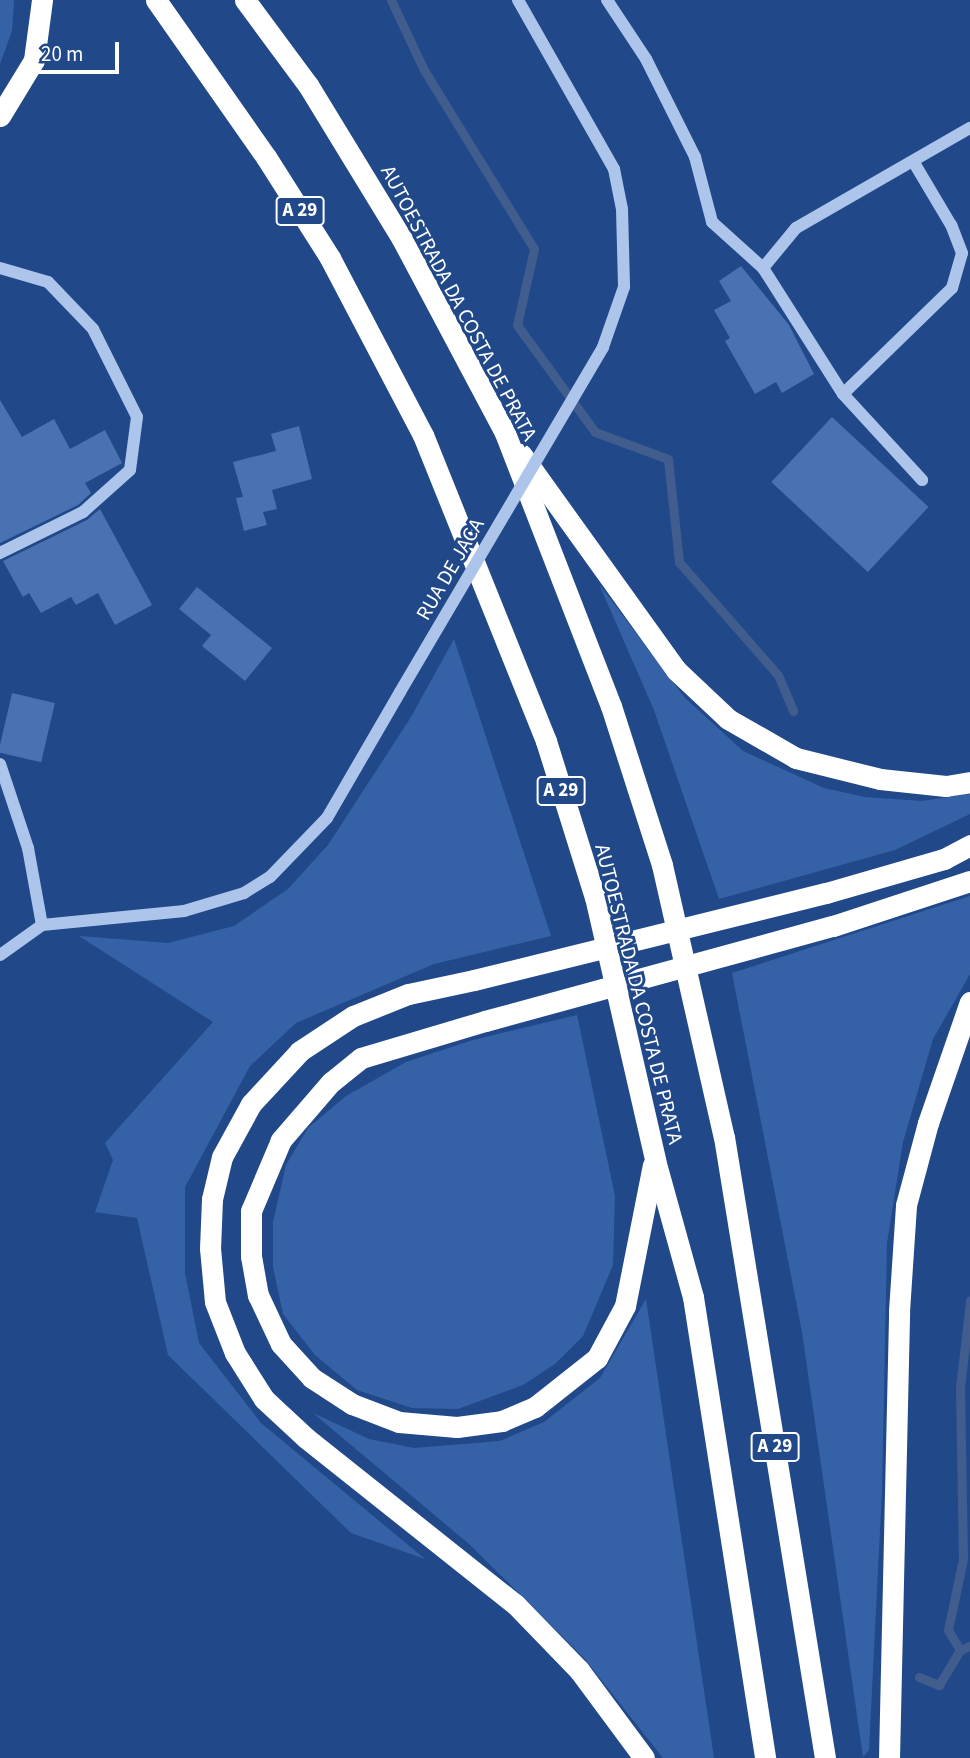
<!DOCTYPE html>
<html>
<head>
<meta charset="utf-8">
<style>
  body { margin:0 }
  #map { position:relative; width:970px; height:1758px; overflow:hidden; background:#21498a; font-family:"Source Sans 3",sans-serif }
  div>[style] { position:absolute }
  .green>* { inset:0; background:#3562a7 }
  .stream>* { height:9px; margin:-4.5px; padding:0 4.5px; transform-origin:4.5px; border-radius:4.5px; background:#415d8d }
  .building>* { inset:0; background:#4a72b2; transform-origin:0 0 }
  .minor>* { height:12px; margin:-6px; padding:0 6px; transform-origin:6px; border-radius:6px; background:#adc5eb }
  .highway>* { height:21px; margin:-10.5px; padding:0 10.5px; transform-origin:10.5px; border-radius:10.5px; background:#fff }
  .minor-bridge>* { height:12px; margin:-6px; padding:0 6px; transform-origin:6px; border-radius:6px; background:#adc5eb }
  .highway-bridge>* { height:21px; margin:-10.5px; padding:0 10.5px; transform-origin:10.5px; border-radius:10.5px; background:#fff }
  span { translate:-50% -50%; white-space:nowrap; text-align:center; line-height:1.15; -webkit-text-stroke:6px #21498a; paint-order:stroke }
  .shield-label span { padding:2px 5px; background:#21498a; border:2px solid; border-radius:5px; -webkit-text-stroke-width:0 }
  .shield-label { font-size:19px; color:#fff; font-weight:700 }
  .street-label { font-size:21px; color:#fff }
  .scale { position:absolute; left:28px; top:42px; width:91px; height:32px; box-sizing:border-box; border:4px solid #fff; border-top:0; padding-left:9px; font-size:21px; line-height:24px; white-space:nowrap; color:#fff; -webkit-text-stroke:5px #21498a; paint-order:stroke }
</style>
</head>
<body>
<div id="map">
  <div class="green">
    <div style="clip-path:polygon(0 0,14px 0,12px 31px,0 64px)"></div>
    <div style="clip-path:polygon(599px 584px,685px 698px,743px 751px,824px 788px,865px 797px,922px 801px,970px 794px,970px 814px,895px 850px,719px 899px,654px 710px)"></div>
    <div style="clip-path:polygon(454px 639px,551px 936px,434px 964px,296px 1023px,250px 1066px,185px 1187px,185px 1273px,199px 1343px,261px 1423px,425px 1559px,351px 1533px,168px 1355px,137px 1218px,95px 1212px,113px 1160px,105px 1143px,213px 1022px,79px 936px,168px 943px,234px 926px,288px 889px,328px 845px,411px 717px)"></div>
    <div style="clip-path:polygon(970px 896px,970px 974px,933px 1039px,903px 1142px,887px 1243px,882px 1490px,869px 1750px,863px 1757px,802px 1332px,732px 973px)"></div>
    <div style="clip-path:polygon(577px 1015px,615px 1196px,613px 1265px,583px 1336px,555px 1364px,523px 1385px,458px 1409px,412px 1408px,357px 1390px,315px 1355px,283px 1314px,273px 1267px,273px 1222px,286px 1165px,308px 1128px,346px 1096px,406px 1062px,473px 1040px)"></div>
    <div style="clip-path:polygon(646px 1299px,714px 1758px,663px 1758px,584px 1658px,533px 1607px,469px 1544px,313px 1413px,369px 1439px,414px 1448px,500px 1441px,544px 1422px,600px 1378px)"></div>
  </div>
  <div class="stream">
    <div style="left:391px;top:0;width:77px;rotate:64.8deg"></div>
    <div style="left:424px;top:70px;width:210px;rotate:58.4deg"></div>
    <div style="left:534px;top:249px;width:78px;rotate:102.6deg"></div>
    <div style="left:517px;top:325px;width:132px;rotate:53.9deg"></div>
    <div style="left:595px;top:432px;width:78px;rotate:20.3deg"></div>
    <div style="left:668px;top:459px;width:104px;rotate:83.9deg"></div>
    <div style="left:679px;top:562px;width:150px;rotate:48.8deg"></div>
    <div style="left:778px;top:675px;width:39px;rotate:67deg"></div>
    <div style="left:960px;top:1650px;width:23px;rotate:-121deg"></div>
    <div style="left:948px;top:1630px;width:73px;rotate:-78.1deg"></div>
    <div style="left:963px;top:1559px;width:171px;rotate:-91deg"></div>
    <div style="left:960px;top:1388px;width:88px;rotate:-83.4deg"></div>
    <div style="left:919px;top:1677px;width:22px;rotate:22deg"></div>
    <div style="left:939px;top:1685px;width:41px;rotate:-59deg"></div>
    <div style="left:960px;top:1650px;width:11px;rotate:-22deg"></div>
  </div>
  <div class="building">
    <div style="clip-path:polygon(741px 266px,789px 325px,814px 374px,782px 393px,776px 382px,755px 394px,725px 341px,730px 338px,714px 310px,731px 301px,719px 281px)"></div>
    <div style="clip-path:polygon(0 400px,22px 437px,54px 419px,70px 449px,105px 430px,122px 463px,85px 483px,91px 493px,78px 505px,0 543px)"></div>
    <div style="left:832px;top:417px;width:132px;height:89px;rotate:43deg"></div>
    <div style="clip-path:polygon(299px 426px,312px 479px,272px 490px,277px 509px,263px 512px,267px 525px,244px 531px,236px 498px,243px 497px,233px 462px,276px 451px,271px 434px)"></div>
    <div style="clip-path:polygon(100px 509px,152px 605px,115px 625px,98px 593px,76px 605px,71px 597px,41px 613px,29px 593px,23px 597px,3px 561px,87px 520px)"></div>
    <div style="clip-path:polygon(197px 587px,272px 648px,245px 681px,202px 646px,211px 635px,179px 609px)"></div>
    <div style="left:12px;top:693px;width:44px;height:61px;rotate:13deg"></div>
  </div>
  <div class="minor">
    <div style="left:518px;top:0;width:194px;rotate:60.4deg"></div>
    <div style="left:614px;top:169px;width:41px;rotate:78.7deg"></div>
    <div style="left:622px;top:209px;width:78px;rotate:88.5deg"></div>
    <div style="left:624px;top:287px;width:64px;rotate:109.3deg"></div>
    <div style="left:607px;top:0;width:71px;rotate:56.5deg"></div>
    <div style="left:646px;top:59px;width:110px;rotate:63.4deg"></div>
    <div style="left:695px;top:157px;width:67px;rotate:75.3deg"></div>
    <div style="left:712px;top:222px;width:69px;rotate:42deg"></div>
    <div style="left:763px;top:268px;width:149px;rotate:57.6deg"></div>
    <div style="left:843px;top:394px;width:117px;rotate:47.4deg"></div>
    <div style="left:0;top:268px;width:50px;rotate:16.3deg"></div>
    <div style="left:48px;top:282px;width:65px;rotate:46.2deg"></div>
    <div style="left:93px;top:329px;width:98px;rotate:63.4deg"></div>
    <div style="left:137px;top:417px;width:53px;rotate:97.5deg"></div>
    <div style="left:130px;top:470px;width:63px;rotate:138.2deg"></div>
    <div style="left:83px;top:512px;width:93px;rotate:153.7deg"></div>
    <div style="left:763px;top:268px;width:52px;rotate:-50.5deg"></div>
    <div style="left:796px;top:228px;width:201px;rotate:-29.9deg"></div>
    <div style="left:843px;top:394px;width:152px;rotate:-44.2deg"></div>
    <div style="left:952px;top:288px;width:36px;rotate:-74deg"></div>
    <div style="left:962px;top:253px;width:30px;rotate:-111deg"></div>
    <div style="left:951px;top:225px;width:74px;rotate:-120.7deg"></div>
    <div style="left:0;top:764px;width:89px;rotate:71.6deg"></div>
    <div style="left:28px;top:848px;width:78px;rotate:79.7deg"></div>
    <div style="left:0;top:955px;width:52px;rotate:-35.5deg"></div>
    <div style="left:42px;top:925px;width:143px;rotate:-5.6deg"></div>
    <div style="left:184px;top:911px;width:63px;rotate:-16.7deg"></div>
    <div style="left:244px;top:893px;width:31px;rotate:-32deg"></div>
    <div style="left:270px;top:877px;width:82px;rotate:-46deg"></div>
    <div style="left:327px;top:818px;width:146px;rotate:-59.9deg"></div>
  </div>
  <div class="highway">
    <div style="left:156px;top:0;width:192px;rotate:55deg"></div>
    <div style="left:266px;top:157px;width:120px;rotate:57.6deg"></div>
    <div style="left:330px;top:258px;width:200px;rotate:62.3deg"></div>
    <div style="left:423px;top:435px;width:330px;rotate:68.1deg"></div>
    <div style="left:546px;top:741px;width:164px;rotate:72.6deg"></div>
    <div style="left:595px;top:897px;width:270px;rotate:77.1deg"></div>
    <div style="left:655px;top:1160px;width:142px;rotate:74.5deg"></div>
    <div style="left:693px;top:1297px;width:467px;rotate:81.1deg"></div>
    <div style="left:245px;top:0;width:106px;rotate:53.5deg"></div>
    <div style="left:308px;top:85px;width:180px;rotate:58.6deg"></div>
    <div style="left:402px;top:239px;width:220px;rotate:62deg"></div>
    <div style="left:505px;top:433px;width:293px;rotate:68.8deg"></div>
    <div style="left:611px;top:706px;width:167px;rotate:72.2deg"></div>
    <div style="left:662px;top:865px;width:279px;rotate:77.2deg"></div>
    <div style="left:724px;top:1137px;width:629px;rotate:80.76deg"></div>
    <div style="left:0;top:116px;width:66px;rotate:-58.7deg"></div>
    <div style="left:34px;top:60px;width:61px;rotate:-82.4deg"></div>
    <div style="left:521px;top:454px;width:266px;rotate:54.3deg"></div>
    <div style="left:676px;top:670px;width:71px;rotate:43.3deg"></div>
    <div style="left:728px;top:719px;width:78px;rotate:29.8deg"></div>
    <div style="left:796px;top:758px;width:87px;rotate:14deg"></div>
    <div style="left:880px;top:779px;width:66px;rotate:6.1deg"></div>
    <div style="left:946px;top:786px;width:24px;rotate:-9deg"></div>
    <div style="left:826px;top:893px;width:123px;rotate:-16.1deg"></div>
    <div style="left:944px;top:859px;width:30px;rotate:-28deg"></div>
    <div style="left:833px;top:926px;width:144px;rotate:-18.2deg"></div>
    <div style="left:474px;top:980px;width:67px;rotate:168deg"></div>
    <div style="left:408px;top:994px;width:59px;rotate:158.2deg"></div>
    <div style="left:353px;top:1016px;width:64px;rotate:146.6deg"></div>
    <div style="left:300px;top:1051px;width:72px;rotate:132.8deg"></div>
    <div style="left:251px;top:1104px;width:60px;rotate:118.7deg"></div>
    <div style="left:222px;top:1157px;width:43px;rotate:103.4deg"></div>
    <div style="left:212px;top:1199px;width:49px;rotate:92.3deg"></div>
    <div style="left:210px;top:1248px;width:54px;rotate:84.7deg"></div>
    <div style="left:215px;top:1302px;width:55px;rotate:68.6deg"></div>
    <div style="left:235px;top:1353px;width:54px;rotate:57.8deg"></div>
    <div style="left:264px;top:1399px;width:57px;rotate:42.9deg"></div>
    <div style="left:306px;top:1438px;width:268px;rotate:38.5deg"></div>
    <div style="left:516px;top:1605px;width:91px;rotate:45.9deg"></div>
    <div style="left:579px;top:1670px;width:109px;rotate:53.5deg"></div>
    <div style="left:485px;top:1021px;width:129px;rotate:163.4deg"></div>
    <div style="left:361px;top:1058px;width:38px;rotate:141deg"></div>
    <div style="left:331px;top:1082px;width:77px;rotate:130.8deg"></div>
    <div style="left:281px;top:1140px;width:77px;rotate:112.9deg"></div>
    <div style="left:251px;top:1211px;width:45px;rotate:90deg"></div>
    <div style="left:251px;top:1256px;width:40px;rotate:80deg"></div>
    <div style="left:258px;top:1295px;width:54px;rotate:64.9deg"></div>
    <div style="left:281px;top:1344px;width:46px;rotate:47.6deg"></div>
    <div style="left:312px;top:1378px;width:48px;rotate:33deg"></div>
    <div style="left:352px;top:1404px;width:50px;rotate:21deg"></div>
    <div style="left:399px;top:1422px;width:58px;rotate:4.9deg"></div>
    <div style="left:457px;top:1427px;width:45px;rotate:-7.6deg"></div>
    <div style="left:502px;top:1421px;width:36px;rotate:-23deg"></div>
    <div style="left:535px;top:1407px;width:79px;rotate:-38.3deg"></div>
    <div style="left:597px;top:1358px;width:59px;rotate:-61.7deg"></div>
    <div style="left:625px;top:1306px;width:144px;rotate:-78.8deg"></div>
    <div style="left:889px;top:1758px;width:447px;rotate:-88.7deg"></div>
    <div style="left:899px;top:1311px;width:106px;rotate:-86.2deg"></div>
    <div style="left:906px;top:1205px;width:85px;rotate:-75deg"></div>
    <div style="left:928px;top:1123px;width:128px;rotate:-70.9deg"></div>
  </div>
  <div class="minor-bridge">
    <div style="left:400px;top:692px;width:400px;rotate:-59.5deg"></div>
  </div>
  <div class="highway-bridge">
    <div style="left:474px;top:980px;width:363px;rotate:-13.9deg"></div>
    <div style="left:485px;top:1021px;width:361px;rotate:-15.3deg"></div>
  </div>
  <div class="shield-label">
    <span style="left:300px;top:211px">A 29</span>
    <span style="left:561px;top:791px">A 29</span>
    <span style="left:775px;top:1447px">A 29</span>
  </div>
  <div class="street-label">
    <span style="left:459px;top:303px;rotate:62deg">AUTOESTRADA DA COSTA DE PRATA</span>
    <span style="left:450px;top:569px;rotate:-60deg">RUA DE JACA</span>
    <span style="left:639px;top:994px;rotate:76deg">AUTOESTRADA DA COSTA DE PRATA</span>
  </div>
  <div class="scale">20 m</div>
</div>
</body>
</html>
